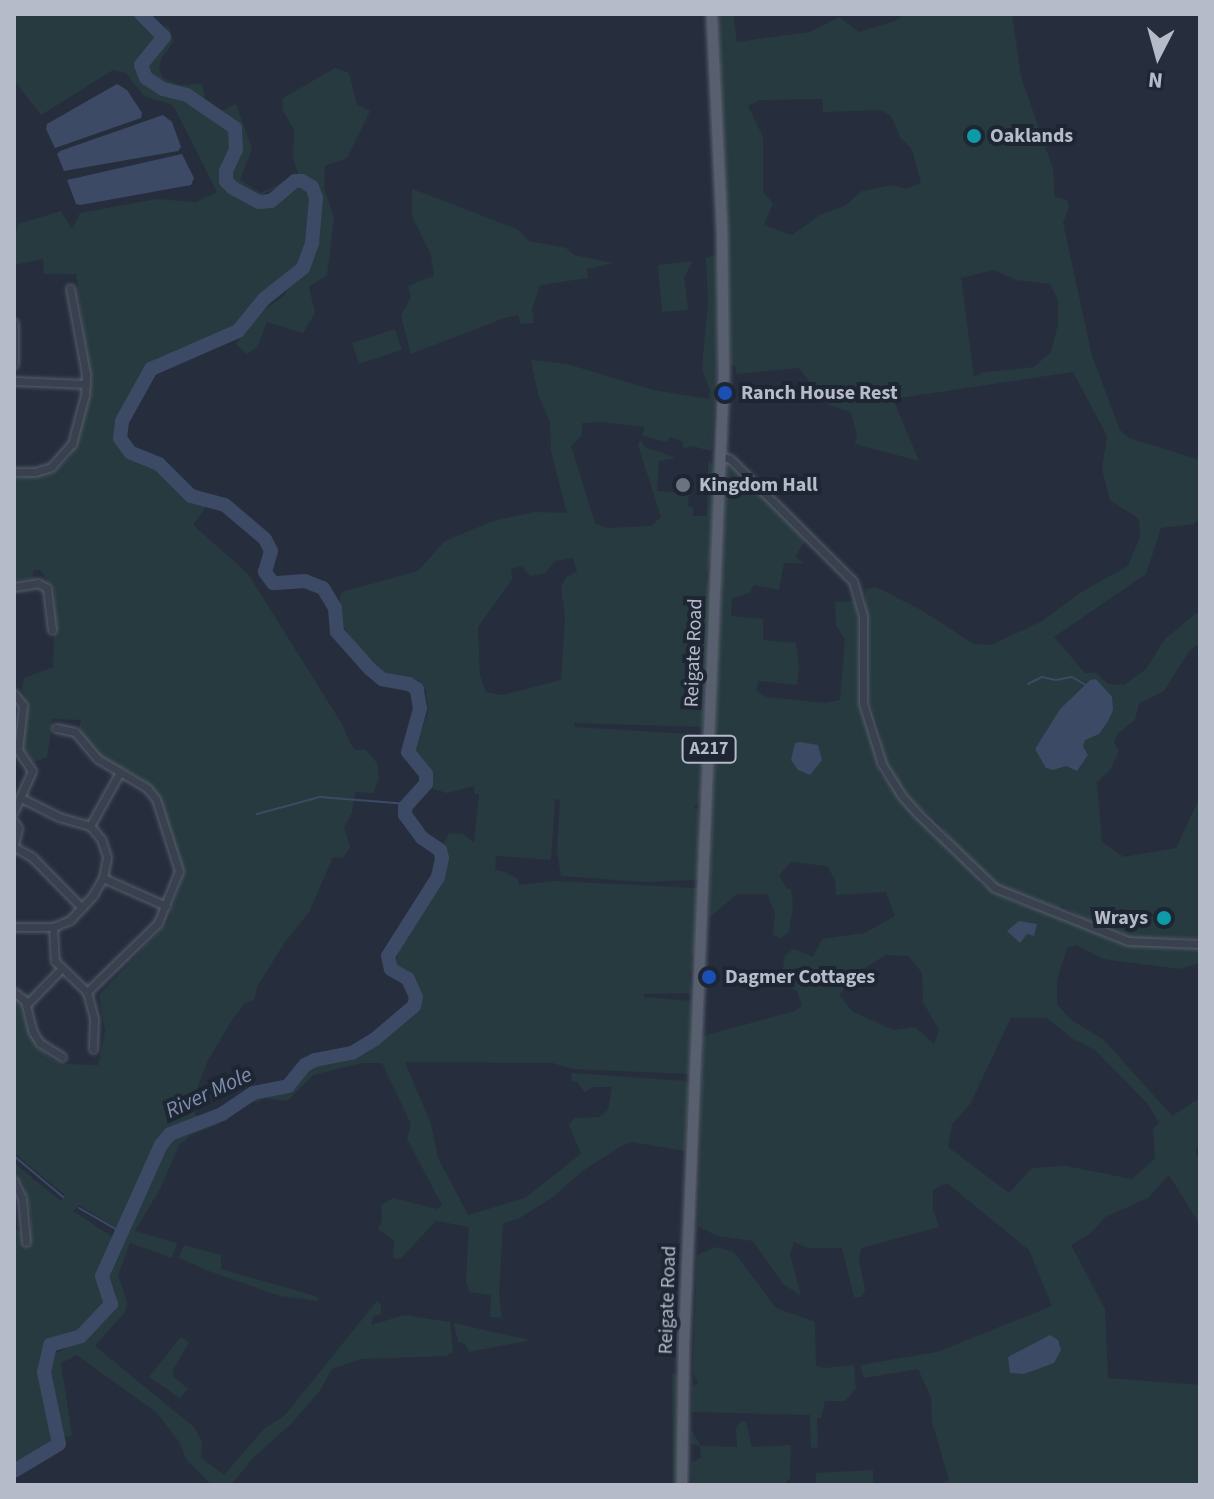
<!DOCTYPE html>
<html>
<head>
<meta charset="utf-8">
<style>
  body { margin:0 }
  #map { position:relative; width:1214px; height:1499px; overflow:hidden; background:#262e3e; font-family:"Source Sans 3",sans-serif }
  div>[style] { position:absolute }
  .green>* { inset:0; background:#273a3f; transform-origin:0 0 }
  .water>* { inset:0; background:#3c4a66 }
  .stream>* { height:2px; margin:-1px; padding:0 1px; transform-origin:1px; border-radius:1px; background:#3c4a66 }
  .river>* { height:14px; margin:-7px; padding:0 7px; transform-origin:7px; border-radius:7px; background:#3c4a66 }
  .roads { filter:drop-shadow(0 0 2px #575e6c) drop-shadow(0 0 2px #575e6c) }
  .street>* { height:7px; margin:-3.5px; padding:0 3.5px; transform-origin:3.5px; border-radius:3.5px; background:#39404e }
  .primary>* { height:10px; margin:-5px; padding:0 5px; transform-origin:5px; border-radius:5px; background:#585f6e }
  .dots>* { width:22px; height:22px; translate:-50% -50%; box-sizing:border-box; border:4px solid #1e2533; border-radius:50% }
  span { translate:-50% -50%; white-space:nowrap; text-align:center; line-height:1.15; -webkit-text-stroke:8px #1e2533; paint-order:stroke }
  .shield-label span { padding:2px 6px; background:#1e2533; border:2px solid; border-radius:6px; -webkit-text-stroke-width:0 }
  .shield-label { font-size:18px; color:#b6bbc9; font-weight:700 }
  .poi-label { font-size:20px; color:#b6bbc9; font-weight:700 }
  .left { translate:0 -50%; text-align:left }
  .right { translate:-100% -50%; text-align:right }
  .street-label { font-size:20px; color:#b6bbc9 }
  .water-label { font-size:22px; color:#7e8faf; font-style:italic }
  .frame { position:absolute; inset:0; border:16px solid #b6bbc9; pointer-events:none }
  .north { position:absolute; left:1118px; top:16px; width:80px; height:80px; -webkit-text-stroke:6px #1e2533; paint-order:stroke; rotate:186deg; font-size:22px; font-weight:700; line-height:32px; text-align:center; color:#b6bbc9 }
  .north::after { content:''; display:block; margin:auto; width:28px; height:36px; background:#b6bbc9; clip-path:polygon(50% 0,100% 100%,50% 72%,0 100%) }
</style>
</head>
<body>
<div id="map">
  <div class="green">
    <div style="clip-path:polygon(14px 14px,138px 14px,157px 34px,158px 42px,136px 67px,145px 86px,182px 99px,233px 132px,235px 146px,227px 158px,221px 186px,261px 207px,277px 204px,297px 188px,305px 190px,310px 197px,307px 248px,301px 265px,258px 300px,237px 328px,178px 349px,148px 366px,117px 425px,116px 437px,121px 450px,156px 467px,184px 497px,206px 507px,193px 525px,248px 574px,342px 724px,350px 743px,355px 750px,366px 750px,377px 763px,379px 779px,373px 793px,355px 792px,352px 813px,344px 827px,350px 847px,343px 858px,333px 857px,309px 912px,285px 942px,257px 987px,254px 1000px,245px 1003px,232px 1020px,207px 1062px,191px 1105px,197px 1117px,181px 1124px,155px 1144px,133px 1201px,118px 1229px,79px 1205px,73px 1211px,114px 1238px,98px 1271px,106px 1298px,103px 1309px,82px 1331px,50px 1340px,42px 1352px,39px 1370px,55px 1440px,14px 1465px,14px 1229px,22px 1232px,24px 1246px,29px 1246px,31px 1216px,24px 1184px,14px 1173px,14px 1163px,61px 1201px,65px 1195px,14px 1153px,14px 995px,20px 1001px,28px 1029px,38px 1048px,53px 1060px,67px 1064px,98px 1065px,105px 1031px,99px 995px,168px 922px,184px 872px,158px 795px,141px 778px,98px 756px,79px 730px,81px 720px,53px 719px,47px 757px,34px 762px,21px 748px,28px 705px,22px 688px,24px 678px,53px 667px,55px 592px,40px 570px,33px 570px,33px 579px,14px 580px,14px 479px,53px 472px,70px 457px,91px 383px,76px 274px,44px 274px,43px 259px,14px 265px,14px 246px,18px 224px,61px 211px,72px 229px,80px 213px,157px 199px,196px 202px,217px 192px,173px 105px,144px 96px,126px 73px,113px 70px,41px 115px,14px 80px)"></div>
    <div style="clip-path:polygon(evenodd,718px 14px,733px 14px,737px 42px,810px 32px,839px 17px,859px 32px,895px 21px,904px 14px,1012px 14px,1021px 77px,1053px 169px,1055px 197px,1067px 200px,1069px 206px,1063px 223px,1092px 356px,1120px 430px,1129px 438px,1200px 460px,1200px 519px,1193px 524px,1161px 528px,1146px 574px,1054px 637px,1085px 673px,1096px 673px,1108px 684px,1124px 685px,1146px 669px,1165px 639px,1200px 610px,1200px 643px,1189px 651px,1164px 691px,1139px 703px,1135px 720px,1118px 733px,1114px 742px,1119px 751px,1110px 770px,1097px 782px,1102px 842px,1124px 857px,1176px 848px,1200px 797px,1200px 938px,1133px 939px,1086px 921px,1062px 905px,1059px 908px,1000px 887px,958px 849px,938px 822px,905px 796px,885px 764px,879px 727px,868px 697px,865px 589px,876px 587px,921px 610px,974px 644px,991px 645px,1042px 621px,1083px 591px,1128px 566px,1140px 537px,1139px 519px,1110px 500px,1102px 469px,1107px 436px,1073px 372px,893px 399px,919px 461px,855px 444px,857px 435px,851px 412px,827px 404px,799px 368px,736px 374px,736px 367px,730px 363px,718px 14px,822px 99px,823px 112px,881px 110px,891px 116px,900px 137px,912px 149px,921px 183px,905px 189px,893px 185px,862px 191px,845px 206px,820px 215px,792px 235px,764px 225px,773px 204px,763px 191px,763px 137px,748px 106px,759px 100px,822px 99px,718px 14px,994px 270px,1016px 280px,1050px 284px,1058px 300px,1058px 324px,1051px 352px,1034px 367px,981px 373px,974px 377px,961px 278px,994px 270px,718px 14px,1089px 680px,1083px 746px,1088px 755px,1077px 771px,1066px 765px,1053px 770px,1035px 749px,1060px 709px,1089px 680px)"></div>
    <div style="clip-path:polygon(165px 24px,170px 29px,173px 42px,161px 59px,159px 69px,163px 78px,179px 85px,202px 84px,205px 98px,200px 99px,187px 90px,161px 85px,149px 77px,145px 66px,167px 39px)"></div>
    <div style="clip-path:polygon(335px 68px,349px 73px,357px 105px,370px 111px,347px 158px,325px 166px,324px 188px,334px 218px,327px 275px,309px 287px,315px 313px,303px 333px,267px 322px,257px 347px,247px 354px,236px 344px,265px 309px,284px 296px,289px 285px,309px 270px,319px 199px,314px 183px,300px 175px,258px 197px,240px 187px,230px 177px,242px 138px,236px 122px,219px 112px,236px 104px,252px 149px,240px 180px,261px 193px,298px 174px,293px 158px,294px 130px,282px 109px,283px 98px)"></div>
    <div style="clip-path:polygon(412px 189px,517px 229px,529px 241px,566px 248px,574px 255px,613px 263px,587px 269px,588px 278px,540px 285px,532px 309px,534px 323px,521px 324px,518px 315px,504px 318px,411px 354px,401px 316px,411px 297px,408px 286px,434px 276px,431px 255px,412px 216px)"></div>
    <div style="clip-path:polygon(evenodd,713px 256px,718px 258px,720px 334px,711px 451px,692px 446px,683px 449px,683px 442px,670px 437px,667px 442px,650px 438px,642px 435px,645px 427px,599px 422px,582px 423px,582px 435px,571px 446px,595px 523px,607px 528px,651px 526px,661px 517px,638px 445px,640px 440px,645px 447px,676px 458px,659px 461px,657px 491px,689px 493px,688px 506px,693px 507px,693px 516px,707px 516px,708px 461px,715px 467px,711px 553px,706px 578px,709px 587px,703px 727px,574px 723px,575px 727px,703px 735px,701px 797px,694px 808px,698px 809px,700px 831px,698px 880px,643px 882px,561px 876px,557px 851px,560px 800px,555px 799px,551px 860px,496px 856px,495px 870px,505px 872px,518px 879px,519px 885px,555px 881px,697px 888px,695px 955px,691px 956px,692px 968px,689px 972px,691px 993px,644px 994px,644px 997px,692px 1001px,689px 1074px,573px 1069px,552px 1063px,405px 1062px,431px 1124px,438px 1158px,468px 1215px,525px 1198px,581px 1154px,569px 1125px,574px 1118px,599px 1117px,608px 1110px,612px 1087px,593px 1087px,585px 1092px,577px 1082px,571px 1081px,572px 1073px,685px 1081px,689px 1085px,685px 1151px,632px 1142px,623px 1145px,581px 1172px,553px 1197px,518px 1219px,503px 1223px,499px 1294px,502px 1318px,490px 1317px,491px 1295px,469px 1292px,466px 1281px,469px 1227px,436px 1221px,400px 1259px,393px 1258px,394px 1240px,378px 1229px,382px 1220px,381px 1205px,393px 1198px,437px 1209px,442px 1205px,407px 1139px,411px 1124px,382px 1063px,362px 1063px,313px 1075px,287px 1101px,265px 1098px,256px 1103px,252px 1099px,262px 1092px,294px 1089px,310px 1067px,350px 1057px,377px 1044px,392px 1028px,410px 1015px,420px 1002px,419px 992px,412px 977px,396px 965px,399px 944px,443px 880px,448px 855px,444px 843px,449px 833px,463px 834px,474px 843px,479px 794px,475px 794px,474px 786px,447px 793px,433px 789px,432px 779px,414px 748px,428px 713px,426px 691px,418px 680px,385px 673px,354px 643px,342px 624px,339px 601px,342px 592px,418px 571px,445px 541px,493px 521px,535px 512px,567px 513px,551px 451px,550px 422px,538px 394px,531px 360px,567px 364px,653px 390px,709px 399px,710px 390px,702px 369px,708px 301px,706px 258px,713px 256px,573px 558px,577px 572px,566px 577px,561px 588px,565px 617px,561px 680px,502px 695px,486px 692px,480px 676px,478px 627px,512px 579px,511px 569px,522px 566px,530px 576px,545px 573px,555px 561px,573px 558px)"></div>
    <div style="clip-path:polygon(693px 261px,684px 277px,688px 310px,662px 312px,658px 265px)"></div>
    <div style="left:395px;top:329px;width:22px;height:45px;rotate:72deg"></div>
    <div style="clip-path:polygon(evenodd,732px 467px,785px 517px,805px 541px,795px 557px,804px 563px,784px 563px,779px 590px,754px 585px,750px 593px,732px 598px,731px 616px,763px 619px,763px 640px,796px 643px,799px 666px,797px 685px,759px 681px,756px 691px,766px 697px,826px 703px,840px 700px,845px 640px,836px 625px,835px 602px,857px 601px,861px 712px,871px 736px,879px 773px,980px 880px,978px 883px,1019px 904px,1060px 916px,1110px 939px,1127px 943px,1200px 947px,1200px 963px,1180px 969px,1103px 959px,1076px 945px,1067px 948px,1057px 980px,1057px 1004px,1070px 1019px,1104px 1040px,1172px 1116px,1200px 1098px,1200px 1140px,1195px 1152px,1200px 1160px,1200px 1225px,1169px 1175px,1148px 1198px,1105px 1217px,1091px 1233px,1071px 1245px,1105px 1309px,1108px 1378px,1200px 1385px,1200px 1485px,938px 1485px,949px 1480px,932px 1422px,931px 1397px,918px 1369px,864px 1378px,860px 1365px,937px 1352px,1052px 1306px,1029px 1250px,947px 1183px,933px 1190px,933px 1209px,939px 1227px,861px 1248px,859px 1260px,865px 1290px,861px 1297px,854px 1297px,842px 1248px,808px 1248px,794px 1242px,790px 1254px,801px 1296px,783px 1284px,753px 1241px,717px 1236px,698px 1226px,703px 1036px,795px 1011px,802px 1006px,797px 991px,781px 981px,785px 955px,793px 949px,813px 957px,822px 939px,865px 933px,895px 916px,886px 892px,836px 895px,835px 880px,827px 866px,791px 862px,779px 875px,787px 889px,791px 889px,793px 906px,789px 932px,781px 938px,773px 935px,775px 913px,767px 894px,737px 894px,709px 918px,715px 740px,719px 733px,715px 732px,719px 619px,727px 468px,732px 467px,886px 955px,909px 956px,922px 973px,923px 1002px,939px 1030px,934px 1044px,915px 1027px,893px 1030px,852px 1011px,839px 995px,858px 972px,886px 955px,732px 467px,1011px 1018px,1047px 1018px,1073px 1039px,1095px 1050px,1148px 1104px,1159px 1123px,1153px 1129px,1155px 1158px,1132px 1179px,1066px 1166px,1032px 1168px,1009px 1193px,948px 1147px,952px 1124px,970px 1104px,1011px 1018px)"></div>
    <div style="clip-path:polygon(221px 1118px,219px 1124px,191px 1135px,179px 1145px,161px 1187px,135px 1231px,177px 1243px,172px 1258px,130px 1243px,118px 1275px,127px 1302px,125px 1312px,95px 1346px,195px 1428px,202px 1443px,201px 1458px,224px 1475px,264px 1429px,285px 1415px,377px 1301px,381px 1305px,381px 1314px,373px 1316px,371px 1325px,404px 1315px,450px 1322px,453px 1352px,446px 1356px,361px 1359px,332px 1369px,319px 1392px,291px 1424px,253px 1458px,231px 1485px,212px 1485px,186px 1459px,180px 1443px,157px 1413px,77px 1355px,61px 1363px,72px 1436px,65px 1437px,50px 1384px,51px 1366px,56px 1353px,87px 1338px,115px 1311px,116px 1294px,108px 1273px,172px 1137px)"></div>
    <div style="clip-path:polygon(184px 1245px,221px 1255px,221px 1269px,316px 1296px,319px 1301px,280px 1296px,206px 1270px,179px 1258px)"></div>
    <div style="clip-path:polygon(716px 1247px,734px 1252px,776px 1308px,815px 1322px,816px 1365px,824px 1368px,854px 1365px,856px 1388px,845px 1401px,825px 1401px,821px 1418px,817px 1418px,818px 1447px,811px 1448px,810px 1415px,692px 1412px,692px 1386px,698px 1383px,693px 1373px,697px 1255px)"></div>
    <div style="clip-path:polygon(454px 1323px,488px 1331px,531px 1340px,469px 1352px,465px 1344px,458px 1342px)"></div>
    <div style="clip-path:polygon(181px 1337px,189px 1342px,173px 1370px,174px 1377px,188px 1389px,180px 1398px,149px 1377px)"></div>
    <div style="clip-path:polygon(672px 1373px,679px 1376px,678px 1485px,673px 1485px)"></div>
    <div style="clip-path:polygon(741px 1421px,746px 1422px,752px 1447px,791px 1445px,790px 1478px,783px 1485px,692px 1485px,691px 1462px,701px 1458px,700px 1446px,691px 1444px,691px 1429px,701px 1446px,737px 1447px,736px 1429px)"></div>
    <div style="clip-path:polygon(873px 1470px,873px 1485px,816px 1485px,816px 1473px)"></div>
  </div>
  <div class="water">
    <div style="clip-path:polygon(117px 84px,127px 90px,142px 113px,141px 118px,55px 148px,46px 129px,47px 124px)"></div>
    <div style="clip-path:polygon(163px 115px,172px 122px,181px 147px,178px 151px,64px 171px,57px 154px,60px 151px)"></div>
    <div style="clip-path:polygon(182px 154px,194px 178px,191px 185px,80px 205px,76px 204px,67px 180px)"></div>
    <div style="clip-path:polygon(1096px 679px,1112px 697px,1113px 710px,1108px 721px,1099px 734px,1085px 740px,1083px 746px,1088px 755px,1077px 771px,1066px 766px,1053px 770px,1046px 768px,1035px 749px,1060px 709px,1090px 680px)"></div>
    <div style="clip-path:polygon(800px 742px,818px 745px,822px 760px,810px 775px,798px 770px,791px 760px,795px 743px)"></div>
    <div style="clip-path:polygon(1019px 921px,1037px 924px,1034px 936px,1027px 934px,1020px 943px,1007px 931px)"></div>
    <div style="clip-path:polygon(1050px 1335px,1058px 1340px,1061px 1350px,1054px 1363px,1024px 1374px,1010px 1373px,1008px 1357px)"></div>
  </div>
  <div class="stream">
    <div style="left:1028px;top:684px;width:16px;rotate:-27deg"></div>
    <div style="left:1042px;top:677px;width:14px;rotate:12deg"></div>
    <div style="left:1056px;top:680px;width:16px;rotate:-11deg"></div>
    <div style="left:1072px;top:677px;width:16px;rotate:30deg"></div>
    <div style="left:257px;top:814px;width:65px;rotate:-15.1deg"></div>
    <div style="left:320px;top:797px;width:88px;rotate:4.5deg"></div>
    <div style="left:14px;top:1156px;width:64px;rotate:39.9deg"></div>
    <div style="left:79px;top:1208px;width:48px;rotate:29.7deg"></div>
  </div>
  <div class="river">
    <div style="left:14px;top:1471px;width:52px;rotate:-31deg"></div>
    <div style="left:59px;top:1444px;width:74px;rotate:-101.8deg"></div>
    <div style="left:44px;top:1372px;width:28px;rotate:-77deg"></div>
    <div style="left:50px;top:1345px;width:32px;rotate:-16deg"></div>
    <div style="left:81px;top:1336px;width:44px;rotate:-46.8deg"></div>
    <div style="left:111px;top:1304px;width:29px;rotate:-108deg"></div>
    <div style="left:102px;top:1276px;width:144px;rotate:-65.8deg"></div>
    <div style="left:161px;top:1145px;width:14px;rotate:-51deg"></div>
    <div style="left:170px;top:1134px;width:56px;rotate:-21deg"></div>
    <div style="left:222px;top:1114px;width:37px;rotate:-34deg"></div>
    <div style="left:253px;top:1093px;width:36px;rotate:-11deg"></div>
    <div style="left:288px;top:1086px;width:27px;rotate:-51deg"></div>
    <div style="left:305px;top:1065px;width:11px;rotate:-27deg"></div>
    <div style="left:315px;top:1060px;width:38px;rotate:-11deg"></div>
    <div style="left:352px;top:1053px;width:27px;rotate:-31deg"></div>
    <div style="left:375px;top:1039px;width:51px;rotate:-40.2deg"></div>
    <div style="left:414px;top:1006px;width:9px;rotate:-77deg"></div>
    <div style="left:416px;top:997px;width:20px;rotate:-114deg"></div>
    <div style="left:408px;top:979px;width:20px;rotate:-150deg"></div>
    <div style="left:391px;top:969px;width:13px;rotate:-103deg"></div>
    <div style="left:388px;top:956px;width:93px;rotate:-57.7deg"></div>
    <div style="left:438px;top:877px;width:19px;rotate:-78deg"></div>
    <div style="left:442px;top:858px;width:8px;rotate:-104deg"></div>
    <div style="left:440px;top:850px;width:22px;rotate:-146deg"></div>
    <div style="left:422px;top:838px;width:29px;rotate:-126deg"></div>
    <div style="left:405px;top:815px;width:8px;rotate:-90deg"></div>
    <div style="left:405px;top:807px;width:31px;rotate:-48deg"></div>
    <div style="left:426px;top:784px;width:10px;rotate:-90deg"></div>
    <div style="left:426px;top:774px;width:28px;rotate:-129deg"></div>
    <div style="left:408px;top:752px;width:45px;rotate:-74.4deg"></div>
    <div style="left:420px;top:709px;width:20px;rotate:-99deg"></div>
    <div style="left:417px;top:689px;width:9px;rotate:-148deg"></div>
    <div style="left:409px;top:684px;width:27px;rotate:-170deg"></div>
    <div style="left:382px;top:679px;width:16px;rotate:-140deg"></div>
    <div style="left:370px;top:669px;width:50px;rotate:-131.7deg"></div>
    <div style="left:337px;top:632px;width:24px;rotate:-95deg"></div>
    <div style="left:335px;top:608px;width:23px;rotate:-121deg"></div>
    <div style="left:323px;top:588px;width:19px;rotate:-159deg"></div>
    <div style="left:305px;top:581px;width:32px;rotate:176deg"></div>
    <div style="left:273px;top:583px;width:14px;rotate:-126deg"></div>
    <div style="left:265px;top:572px;width:22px;rotate:-74deg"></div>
    <div style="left:271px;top:551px;width:13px;rotate:-117deg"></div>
    <div style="left:265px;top:539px;width:52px;rotate:-139.6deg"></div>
    <div style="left:225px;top:505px;width:35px;rotate:-165deg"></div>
    <div style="left:191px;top:496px;width:45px;rotate:-135deg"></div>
    <div style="left:159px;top:464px;width:31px;rotate:-158deg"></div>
    <div style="left:130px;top:452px;width:17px;rotate:-126deg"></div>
    <div style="left:120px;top:438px;width:17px;rotate:-83deg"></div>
    <div style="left:122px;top:421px;width:60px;rotate:-60.9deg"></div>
    <div style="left:151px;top:369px;width:95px;rotate:-23.6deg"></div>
    <div style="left:238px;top:331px;width:41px;rotate:-50.9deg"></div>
    <div style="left:264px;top:299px;width:50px;rotate:-38.5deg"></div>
    <div style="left:303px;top:268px;width:27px;rotate:-70deg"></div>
    <div style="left:312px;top:243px;width:45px;rotate:-84.9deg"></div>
    <div style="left:316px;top:198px;width:12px;rotate:-110deg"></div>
    <div style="left:312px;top:187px;width:12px;rotate:-149deg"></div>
    <div style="left:302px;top:181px;width:7px;rotate:180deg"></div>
    <div style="left:295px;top:181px;width:31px;rotate:140deg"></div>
    <div style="left:271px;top:201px;width:12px;rotate:175deg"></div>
    <div style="left:259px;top:202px;width:30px;rotate:-152deg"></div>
    <div style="left:233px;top:188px;width:10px;rotate:-135deg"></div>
    <div style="left:226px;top:181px;width:10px;rotate:-90deg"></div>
    <div style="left:226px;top:171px;width:23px;rotate:-65deg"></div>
    <div style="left:236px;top:150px;width:22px;rotate:-93deg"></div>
    <div style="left:235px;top:128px;width:58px;rotate:-145.5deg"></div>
    <div style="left:187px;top:95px;width:25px;rotate:-166deg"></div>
    <div style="left:163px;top:89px;width:20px;rotate:-147deg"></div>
    <div style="left:146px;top:78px;width:14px;rotate:-111deg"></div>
    <div style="left:141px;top:65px;width:36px;rotate:-51deg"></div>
    <div style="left:164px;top:37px;width:33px;rotate:-135deg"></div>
  </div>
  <div class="roads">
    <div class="street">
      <div style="left:14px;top:323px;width:41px;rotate:90deg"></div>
      <div style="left:14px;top:381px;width:72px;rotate:2.4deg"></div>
      <div style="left:720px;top:456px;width:10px;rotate:17deg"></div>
      <div style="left:730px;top:459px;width:173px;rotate:44.8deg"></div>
      <div style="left:853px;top:581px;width:37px;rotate:74deg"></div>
      <div style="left:863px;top:617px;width:86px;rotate:90deg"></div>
      <div style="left:863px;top:703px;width:64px;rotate:72.7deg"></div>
      <div style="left:882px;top:764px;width:36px;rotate:58deg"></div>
      <div style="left:901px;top:795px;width:25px;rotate:48deg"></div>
      <div style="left:918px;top:814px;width:107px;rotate:43.9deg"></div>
      <div style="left:995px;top:888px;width:143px;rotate:21.7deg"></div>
      <div style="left:1128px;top:941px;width:72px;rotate:2.4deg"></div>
      <div style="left:14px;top:472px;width:21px"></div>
      <div style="left:35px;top:472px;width:17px;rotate:-17deg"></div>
      <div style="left:51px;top:467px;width:31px;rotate:-48deg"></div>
      <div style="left:72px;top:444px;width:51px;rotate:-75.1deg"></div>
      <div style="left:85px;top:395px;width:21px;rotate:-87deg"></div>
      <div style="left:86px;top:374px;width:87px;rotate:-100.5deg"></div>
      <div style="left:14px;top:587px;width:24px;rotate:-9deg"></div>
      <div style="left:38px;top:583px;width:10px;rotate:29deg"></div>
      <div style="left:47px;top:588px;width:42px;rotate:83.2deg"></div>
      <div style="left:14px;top:694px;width:14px;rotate:51deg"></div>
      <div style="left:23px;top:705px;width:45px;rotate:96.3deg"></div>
      <div style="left:18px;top:750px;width:25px;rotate:56deg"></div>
      <div style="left:32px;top:771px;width:44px;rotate:114.2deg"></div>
      <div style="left:56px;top:728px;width:19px;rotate:12deg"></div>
      <div style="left:75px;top:732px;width:35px;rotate:50deg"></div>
      <div style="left:98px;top:759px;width:57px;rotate:30.6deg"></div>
      <div style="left:147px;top:788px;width:14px;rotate:51deg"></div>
      <div style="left:156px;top:799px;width:76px;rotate:72.3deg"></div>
      <div style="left:179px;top:871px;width:56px;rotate:112deg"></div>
      <div style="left:158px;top:923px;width:99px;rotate:135.8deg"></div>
      <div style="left:14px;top:822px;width:7px;rotate:56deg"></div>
      <div style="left:18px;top:828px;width:18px;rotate:103deg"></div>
      <div style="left:90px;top:826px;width:62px;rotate:-60.9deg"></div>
      <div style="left:14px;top:847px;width:21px;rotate:29deg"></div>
      <div style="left:32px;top:857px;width:71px;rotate:45.6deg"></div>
      <div style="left:103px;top:878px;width:69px;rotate:24deg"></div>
      <div style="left:14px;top:927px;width:39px"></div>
      <div style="left:53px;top:927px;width:18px;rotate:-22deg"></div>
      <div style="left:70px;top:920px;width:34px;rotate:-47deg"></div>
      <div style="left:93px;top:895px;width:20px;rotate:-60deg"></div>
      <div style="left:103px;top:878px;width:21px;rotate:-79deg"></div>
      <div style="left:107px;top:857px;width:19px;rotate:-108deg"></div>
      <div style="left:101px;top:839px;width:17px;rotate:-130deg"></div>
      <div style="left:90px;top:826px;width:32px;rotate:-164deg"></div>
      <div style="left:59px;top:817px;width:42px;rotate:-153.4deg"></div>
      <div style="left:53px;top:927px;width:34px;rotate:87deg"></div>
      <div style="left:55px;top:961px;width:45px;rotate:44.1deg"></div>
      <div style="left:87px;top:992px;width:28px;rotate:75deg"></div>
      <div style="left:94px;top:1019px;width:30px;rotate:92deg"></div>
      <div style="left:14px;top:992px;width:14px;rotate:39deg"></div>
      <div style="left:25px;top:1001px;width:32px;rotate:76deg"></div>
      <div style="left:33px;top:1032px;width:13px;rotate:58deg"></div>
      <div style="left:40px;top:1043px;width:26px;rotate:32deg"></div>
      <div style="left:26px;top:1005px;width:50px;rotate:-45.8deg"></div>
      <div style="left:14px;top:1181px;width:19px;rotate:65deg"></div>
      <div style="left:22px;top:1198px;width:44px;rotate:84.8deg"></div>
    </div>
    <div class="primary">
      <div style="left:682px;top:1485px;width:141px;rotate:-89.2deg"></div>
      <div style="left:684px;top:1344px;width:973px;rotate:-87.64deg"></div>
      <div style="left:724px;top:372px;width:142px;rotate:-90.8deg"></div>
      <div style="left:722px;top:230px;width:216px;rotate:-92.7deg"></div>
    </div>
  </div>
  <div class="dots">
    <div style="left:974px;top:136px;background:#0f9aa8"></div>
    <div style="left:725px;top:393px;background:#1a4fb4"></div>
    <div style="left:683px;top:485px;background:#6b7280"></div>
    <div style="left:1164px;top:918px;background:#0f9aa8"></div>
    <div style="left:709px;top:977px;background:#1a4fb4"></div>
  </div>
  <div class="shield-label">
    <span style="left:709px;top:749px">A217</span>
  </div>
  <div class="poi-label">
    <span class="left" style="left:990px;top:136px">Oaklands</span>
    <span class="left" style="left:741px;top:393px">Ranch House Rest</span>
    <span class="left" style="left:699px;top:485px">Kingdom Hall</span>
    <span class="right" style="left:1148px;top:918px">Wrays</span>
    <span class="left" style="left:725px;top:977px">Dagmer Cottages</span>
  </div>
  <div class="street-label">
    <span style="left:694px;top:653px;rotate:-88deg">Reigate Road</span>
    <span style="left:668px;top:1300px;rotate:-88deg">Reigate Road</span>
  </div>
  <div class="water-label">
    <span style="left:209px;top:1093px;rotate:-25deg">River Mole</span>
  </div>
  <div class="frame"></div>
  <div class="north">N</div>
</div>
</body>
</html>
